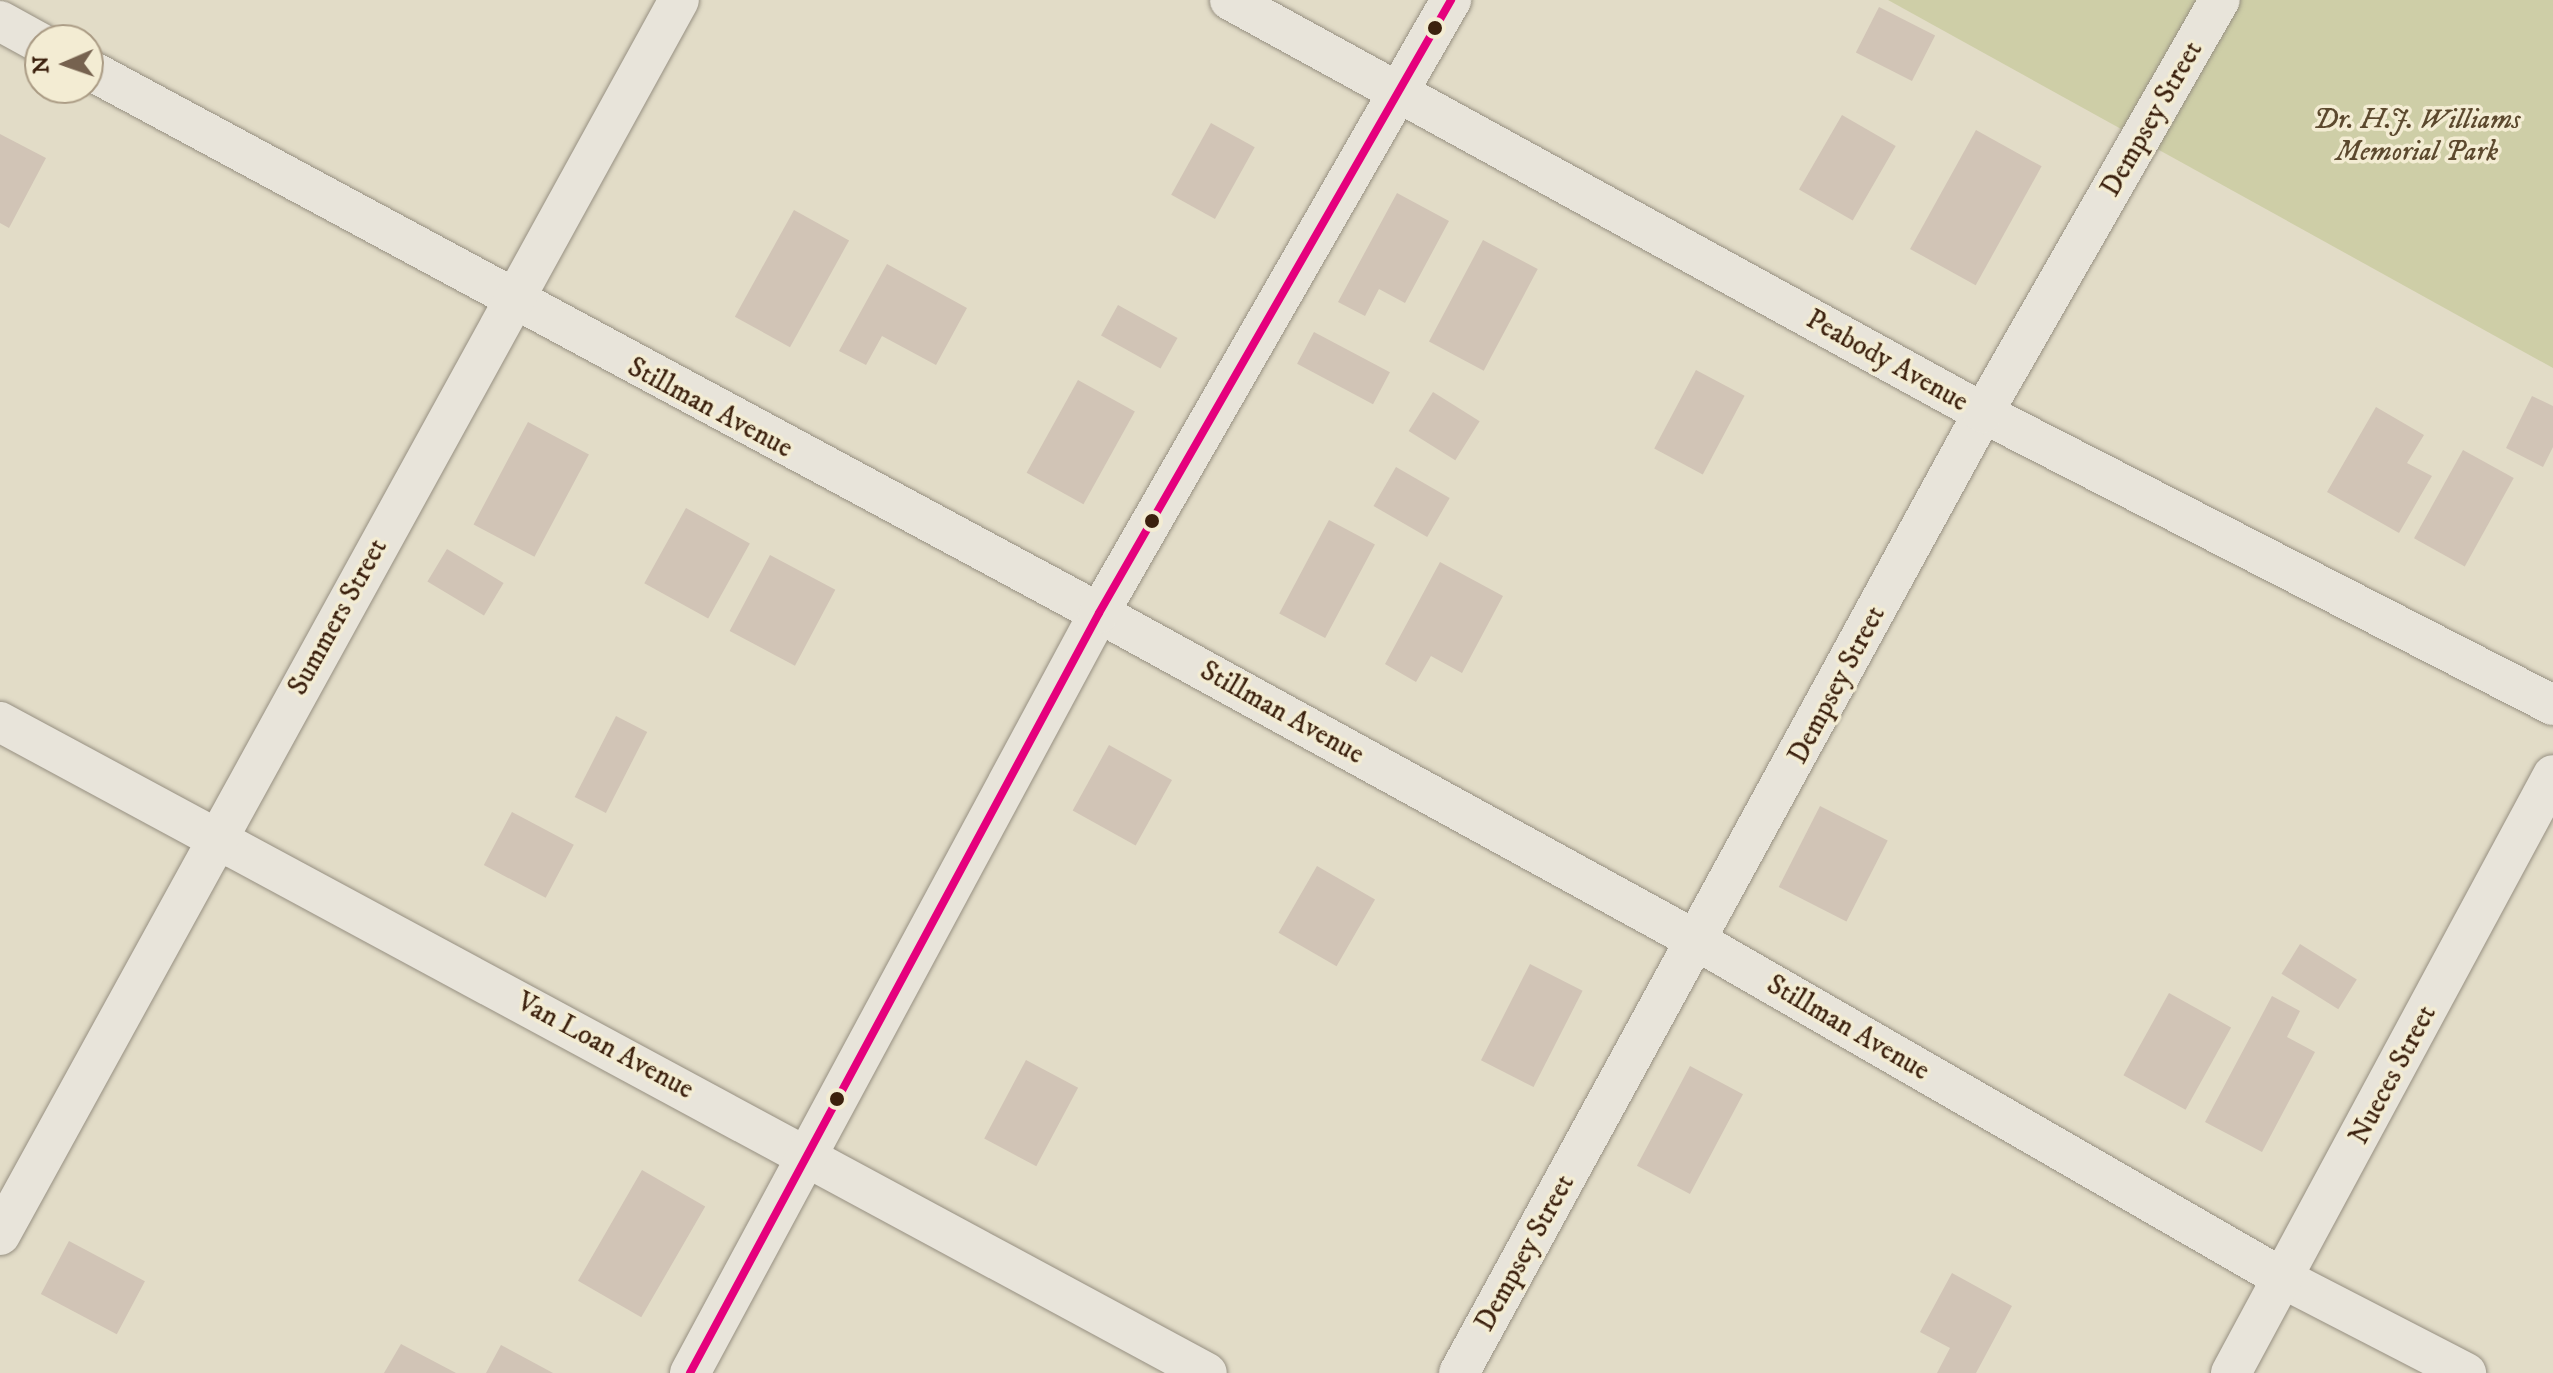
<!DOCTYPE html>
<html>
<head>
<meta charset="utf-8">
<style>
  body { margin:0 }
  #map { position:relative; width:2553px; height:1373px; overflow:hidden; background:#e2dcc7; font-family:"IM FELL DW Pica",serif }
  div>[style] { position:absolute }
  .green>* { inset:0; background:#cecea7 }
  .building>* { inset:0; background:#d1c4b6; transform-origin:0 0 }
  .roads { filter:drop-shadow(0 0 2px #979082) drop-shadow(0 0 2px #979082) }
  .minor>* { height:40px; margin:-20px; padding:0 20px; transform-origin:20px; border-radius:20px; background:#e8e4da }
  .bus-1>* { height:8px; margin:-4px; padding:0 4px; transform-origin:4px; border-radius:4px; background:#e5007d }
  .dots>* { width:22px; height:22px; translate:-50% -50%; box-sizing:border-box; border:4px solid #f3ecd3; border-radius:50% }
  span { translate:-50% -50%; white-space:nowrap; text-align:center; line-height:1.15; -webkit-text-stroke:7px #f3ecd3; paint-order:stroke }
  .street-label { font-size:28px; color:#3c210e }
  .park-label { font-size:28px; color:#5c492e; font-style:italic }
  .north { position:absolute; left:24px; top:24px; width:80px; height:80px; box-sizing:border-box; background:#f3ecd3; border:2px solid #aa9b84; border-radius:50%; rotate:268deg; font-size:22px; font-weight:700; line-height:32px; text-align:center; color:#3c210e }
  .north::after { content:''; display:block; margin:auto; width:28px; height:36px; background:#76624f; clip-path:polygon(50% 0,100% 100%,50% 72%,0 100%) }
</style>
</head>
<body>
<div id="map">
  <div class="green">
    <div style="clip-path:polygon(1888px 0,2553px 0,2553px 368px)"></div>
  </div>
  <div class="building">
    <div style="left:1879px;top:7px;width:63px;height:51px;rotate:27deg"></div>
    <div style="left:1842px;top:115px;width:62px;height:86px;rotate:30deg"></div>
    <div style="left:1211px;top:123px;width:50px;height:82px;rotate:29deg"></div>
    <div style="left:1976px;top:130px;width:75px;height:136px;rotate:29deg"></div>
    <div style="clip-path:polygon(0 134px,46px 158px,9px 228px,0 223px)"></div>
    <div style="clip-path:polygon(1397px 193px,1449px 221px,1405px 303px,1379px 289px,1365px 316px,1338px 302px)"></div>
    <div style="left:794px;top:210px;width:63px;height:122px;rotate:29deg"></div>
    <div style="left:1483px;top:240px;width:62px;height:115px;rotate:28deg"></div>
    <div style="clip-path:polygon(887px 264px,967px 308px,936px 365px,882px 336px,866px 365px,839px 351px)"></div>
    <div style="left:1118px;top:305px;width:68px;height:35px;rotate:29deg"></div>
    <div style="left:1314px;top:332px;width:86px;height:36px;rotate:28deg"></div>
    <div style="left:1696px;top:370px;width:55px;height:89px;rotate:28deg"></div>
    <div style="left:1078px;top:380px;width:65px;height:106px;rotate:29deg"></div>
    <div style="left:1433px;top:392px;width:55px;height:46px;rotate:32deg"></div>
    <div style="clip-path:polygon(2532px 396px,2553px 406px,2553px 447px,2543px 467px,2506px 448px)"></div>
    <div style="clip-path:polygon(2376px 407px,2424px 435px,2407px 463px,2432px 476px,2399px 533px,2327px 492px)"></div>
    <div style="left:528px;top:422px;width:69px;height:116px;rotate:28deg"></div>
    <div style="left:2463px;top:450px;width:58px;height:101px;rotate:29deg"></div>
    <div style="left:1396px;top:467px;width:62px;height:45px;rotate:30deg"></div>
    <div style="left:686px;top:508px;width:73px;height:86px;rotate:29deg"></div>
    <div style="left:1329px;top:520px;width:52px;height:106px;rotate:28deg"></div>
    <div style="left:447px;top:549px;width:66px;height:38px;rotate:31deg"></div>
    <div style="left:770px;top:555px;width:74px;height:86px;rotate:28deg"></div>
    <div style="clip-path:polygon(1440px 562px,1503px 596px,1462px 673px,1431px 656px,1416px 682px,1385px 664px)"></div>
    <div style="left:616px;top:716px;width:35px;height:91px;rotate:27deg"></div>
    <div style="left:1109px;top:745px;width:72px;height:75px;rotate:29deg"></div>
    <div style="left:1820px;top:806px;width:76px;height:91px;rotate:27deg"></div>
    <div style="left:512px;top:812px;width:70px;height:60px;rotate:28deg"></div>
    <div style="left:1317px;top:866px;width:67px;height:77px;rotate:30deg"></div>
    <div style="left:2300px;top:944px;width:67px;height:35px;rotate:32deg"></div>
    <div style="left:1530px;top:964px;width:59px;height:108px;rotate:27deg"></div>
    <div style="left:2169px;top:993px;width:71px;height:94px;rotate:29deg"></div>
    <div style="clip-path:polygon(2272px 996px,2300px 1011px,2287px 1037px,2315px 1052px,2262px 1152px,2205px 1122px)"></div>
    <div style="left:1026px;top:1060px;width:59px;height:89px;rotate:28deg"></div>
    <div style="left:1690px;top:1066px;width:60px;height:113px;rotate:28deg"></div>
    <div style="left:642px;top:1170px;width:73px;height:128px;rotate:30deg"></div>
    <div style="left:69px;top:1241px;width:86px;height:60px;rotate:28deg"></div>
    <div style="clip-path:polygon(1952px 1273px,2012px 1306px,1976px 1373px,1937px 1373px,1950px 1348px,1920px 1332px)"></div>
    <div style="clip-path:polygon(401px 1344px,456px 1373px,384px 1373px)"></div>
    <div style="clip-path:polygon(501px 1345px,553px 1373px,486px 1373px)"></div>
  </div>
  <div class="roads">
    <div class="minor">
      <div style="left:1230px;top:0;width:859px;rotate:28.74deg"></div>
      <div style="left:1983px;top:413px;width:640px;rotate:27.13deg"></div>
      <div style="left:0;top:21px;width:46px;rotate:28.8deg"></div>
      <div style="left:88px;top:69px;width:1148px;rotate:28.28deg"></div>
      <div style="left:1099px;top:613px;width:684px;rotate:28.74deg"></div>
      <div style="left:1699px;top:942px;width:675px;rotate:29.94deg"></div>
      <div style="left:2284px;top:1279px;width:205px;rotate:27.3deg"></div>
      <div style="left:0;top:722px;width:1371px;rotate:28.34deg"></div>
      <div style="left:0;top:1235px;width:1409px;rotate:-61.2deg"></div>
      <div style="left:690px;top:1373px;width:863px;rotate:-61.71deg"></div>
      <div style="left:1099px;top:613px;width:707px;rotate:-60.13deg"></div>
      <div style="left:1459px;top:1373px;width:1094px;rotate:-61.37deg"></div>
      <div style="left:1983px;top:413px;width:476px;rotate:-60.2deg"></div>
      <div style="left:2231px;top:1373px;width:679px;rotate:-61.7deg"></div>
    </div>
  </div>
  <div class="bus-1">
    <div style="left:690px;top:1373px;width:863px;rotate:-61.71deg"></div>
    <div style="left:1099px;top:613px;width:707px;rotate:-60.13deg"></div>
  </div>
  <div class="dots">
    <div style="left:1435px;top:28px;background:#3c210e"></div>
    <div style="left:1152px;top:521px;background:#3c210e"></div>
    <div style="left:837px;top:1099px;background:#3c210e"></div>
  </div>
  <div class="street-label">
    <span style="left:2152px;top:119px;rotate:-60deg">Dempsey Street</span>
    <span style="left:1887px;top:361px;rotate:29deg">Peabody Avenue</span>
    <span style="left:710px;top:408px;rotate:28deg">Stillman Avenue</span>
    <span style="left:338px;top:617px;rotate:-61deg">Summers Street</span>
    <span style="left:1837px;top:685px;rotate:-62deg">Dempsey Street</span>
    <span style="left:1282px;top:713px;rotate:29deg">Stillman Avenue</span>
    <span style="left:1848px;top:1028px;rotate:30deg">Stillman Avenue</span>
    <span style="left:605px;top:1046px;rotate:28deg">Van Loan Avenue</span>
    <span style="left:2393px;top:1075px;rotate:-62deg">Nueces Street</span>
    <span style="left:1525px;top:1253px;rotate:-61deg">Dempsey Street</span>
  </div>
  <div class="park-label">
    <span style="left:2417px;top:136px">Dr. H.J. Williams<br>Memorial Park</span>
  </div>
  <div class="north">N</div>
</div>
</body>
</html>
